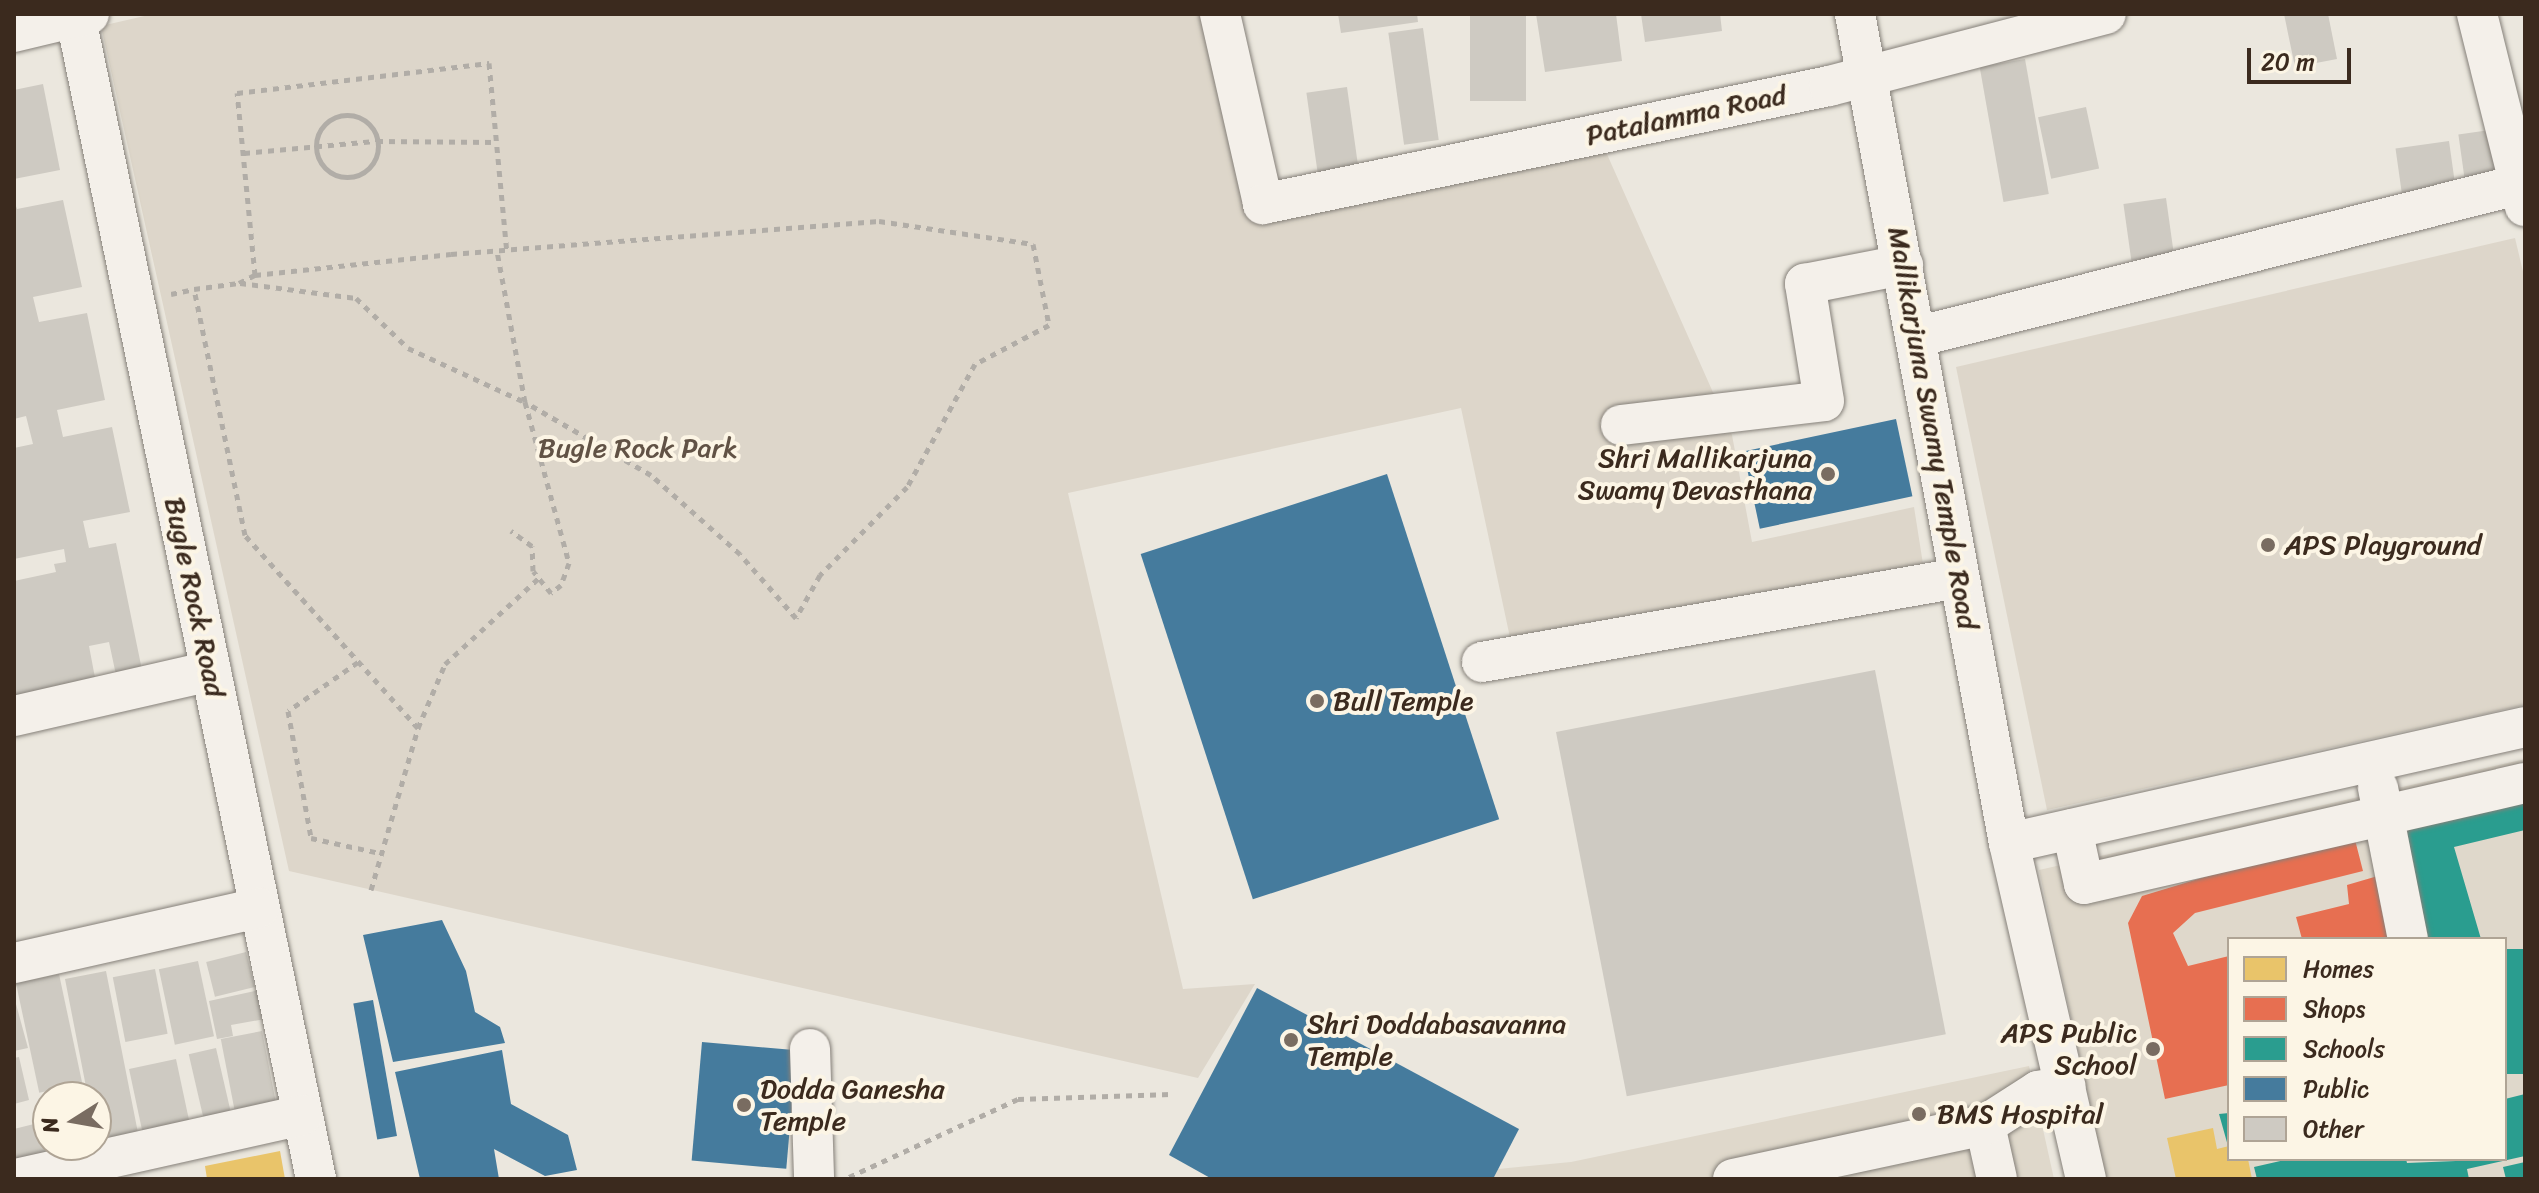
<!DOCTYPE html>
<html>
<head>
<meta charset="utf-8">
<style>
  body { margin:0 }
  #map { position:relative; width:2539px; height:1193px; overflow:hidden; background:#ebe7de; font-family:Sriracha,sans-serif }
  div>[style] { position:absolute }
  .built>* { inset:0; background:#dfd8cb }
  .green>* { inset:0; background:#ddd6ca }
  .homes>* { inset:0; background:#e9c46a }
  .shops>* { inset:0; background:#e76f51 }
  .schools>* { inset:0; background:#2a9d8f; transform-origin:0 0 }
  .public>* { inset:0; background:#457b9d; transform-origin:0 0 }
  .building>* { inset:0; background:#cecac2; transform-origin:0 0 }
  .path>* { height:5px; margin-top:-2.5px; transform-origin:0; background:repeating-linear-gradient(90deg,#b1ada7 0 6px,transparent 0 12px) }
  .path>.ring { margin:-2.5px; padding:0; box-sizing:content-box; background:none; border:5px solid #b1ada7; border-radius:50% }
  .roads { filter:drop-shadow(0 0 2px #858079) drop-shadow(0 0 2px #858079) }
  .minor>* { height:40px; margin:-20px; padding:0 20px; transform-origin:20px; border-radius:20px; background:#f4f0ea }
  .dots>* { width:22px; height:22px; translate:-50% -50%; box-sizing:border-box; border:4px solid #fcf5e5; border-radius:50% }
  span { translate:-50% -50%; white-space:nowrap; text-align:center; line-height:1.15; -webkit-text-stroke:8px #fcf5e5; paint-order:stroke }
  .street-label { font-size:28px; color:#3b2a1e }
  .park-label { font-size:28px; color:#615245 }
  .poi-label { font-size:28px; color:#3b2a1e }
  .right { translate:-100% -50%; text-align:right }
  .left { translate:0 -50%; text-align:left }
  .frame { position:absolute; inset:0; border:16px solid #3b2a1e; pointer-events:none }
  .legend { position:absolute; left:2227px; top:937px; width:280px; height:224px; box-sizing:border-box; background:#fcf5e5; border:2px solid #afa495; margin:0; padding:10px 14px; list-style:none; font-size:24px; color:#3b2a1e }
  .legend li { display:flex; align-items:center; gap:16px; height:40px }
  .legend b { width:40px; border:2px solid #afa495 }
  .north { position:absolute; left:32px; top:1081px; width:80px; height:80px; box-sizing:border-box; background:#fcf5e5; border:2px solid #afa495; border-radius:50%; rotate:259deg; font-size:22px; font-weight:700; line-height:32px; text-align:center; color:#3b2a1e }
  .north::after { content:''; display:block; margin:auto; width:28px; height:36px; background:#796c61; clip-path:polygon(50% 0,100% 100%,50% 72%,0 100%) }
  .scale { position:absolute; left:2247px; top:48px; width:104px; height:36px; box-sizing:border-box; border:4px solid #3b2a1e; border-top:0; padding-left:10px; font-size:24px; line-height:28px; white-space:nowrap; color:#3b2a1e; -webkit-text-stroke:6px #fcf5e5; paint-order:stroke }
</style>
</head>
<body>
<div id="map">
  <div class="built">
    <div style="clip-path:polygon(evenodd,2525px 759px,2525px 1179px,2106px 1179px,2039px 870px,2525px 759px,2229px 939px,2505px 939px,2505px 1159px,2229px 1159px,2229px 939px)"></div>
    <div style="clip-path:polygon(2029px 1066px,2054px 1179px,1493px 1179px,1498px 1169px,1571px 1162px)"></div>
  </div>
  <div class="green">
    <div style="clip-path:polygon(153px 14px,1207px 14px,1258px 218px,1602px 143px,1732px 435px,1752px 542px,1914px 507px,1926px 583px,1515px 661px,1461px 408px,1068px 493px,1183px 989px,1255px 984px,1198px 1078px,289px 871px,101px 26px)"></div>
    <div style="clip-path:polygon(2515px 238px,2525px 280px,2525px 705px,2047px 810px,1956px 367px)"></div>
  </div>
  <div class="homes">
    <div style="clip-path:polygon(2213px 1128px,2217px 1149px,2229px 1146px,2229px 1159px,2248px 1159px,2252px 1179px,2176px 1179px,2167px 1138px)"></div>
    <div style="clip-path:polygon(280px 1151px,285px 1179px,207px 1179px,205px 1166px)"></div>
  </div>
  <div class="shops">
    <div style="clip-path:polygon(2353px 832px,2363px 871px,2195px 913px,2173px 933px,2188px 966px,2229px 956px,2229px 1085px,2165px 1099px,2128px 923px,2142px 896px)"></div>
    <div style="clip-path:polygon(2388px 873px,2402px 939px,2302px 939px,2296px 917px,2349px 904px,2347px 885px)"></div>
  </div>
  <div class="schools">
    <div style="clip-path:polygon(2525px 786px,2525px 830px,2454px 847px,2481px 939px,2419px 939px,2398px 816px)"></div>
    <div style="left:2525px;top:949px;width:125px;height:21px;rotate:90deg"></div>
    <div style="clip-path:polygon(2525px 1094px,2525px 1156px,2467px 1169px,2469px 1179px,2257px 1179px,2254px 1167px,2289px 1159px,2406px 1159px,2407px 1163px,2505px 1159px,2505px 1099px)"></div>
    <div style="clip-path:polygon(2229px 1113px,2229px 1146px,2228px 1146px,2219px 1114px)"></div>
    <div style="clip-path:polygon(2525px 1162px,2525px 1179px,2506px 1179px,2503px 1167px)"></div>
  </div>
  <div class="public">
    <div style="left:1896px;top:419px;width:79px;height:156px;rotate:78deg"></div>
    <div style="left:1387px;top:474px;width:363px;height:259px;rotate:72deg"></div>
    <div style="clip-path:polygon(442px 920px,466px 971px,475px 1012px,500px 1027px,505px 1043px,393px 1062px,363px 935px)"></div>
    <div style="clip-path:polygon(1257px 988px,1519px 1129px,1493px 1179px,1212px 1179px,1169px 1155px)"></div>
    <div style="left:373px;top:1000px;width:138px;height:20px;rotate:80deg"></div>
    <div style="left:702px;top:1042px;width:95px;height:119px;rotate:5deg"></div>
    <div style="clip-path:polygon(502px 1050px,511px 1104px,568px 1135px,577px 1170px,545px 1176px,494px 1149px,499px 1179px,420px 1179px,395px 1072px)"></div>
  </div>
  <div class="building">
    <div style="clip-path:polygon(1338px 14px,1417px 14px,1418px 22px,1341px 33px)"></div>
    <div style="left:1470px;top:14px;width:56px;height:87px"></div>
    <div style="clip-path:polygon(1536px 14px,1616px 14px,1622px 61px,1545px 72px)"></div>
    <div style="clip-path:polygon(1641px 14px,1720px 14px,1722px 31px,1645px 42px)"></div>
    <div style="clip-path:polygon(2284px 14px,2328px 14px,2337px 59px,2295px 67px)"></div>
    <div style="left:1423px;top:28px;width:113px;height:35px;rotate:82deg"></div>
    <div style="left:2025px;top:59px;width:137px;height:46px;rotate:80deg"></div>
    <div style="clip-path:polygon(43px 84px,60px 170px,14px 179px,14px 90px)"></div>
    <div style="left:1347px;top:87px;width:83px;height:41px;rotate:82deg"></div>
    <div style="left:2086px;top:107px;width:63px;height:49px;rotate:78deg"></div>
    <div style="left:2497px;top:129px;width:49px;height:39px;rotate:82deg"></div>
    <div style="left:2449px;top:141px;width:55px;height:54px;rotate:82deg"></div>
    <div style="left:2166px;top:198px;width:57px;height:43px;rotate:82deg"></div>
    <div style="clip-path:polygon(63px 200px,82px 287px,33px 297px,39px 322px,87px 313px,105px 400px,57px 410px,63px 437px,112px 427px,130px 512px,83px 521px,89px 548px,116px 543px,142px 670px,116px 675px,109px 642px,89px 646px,96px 683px,14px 699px,14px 581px,56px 572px,54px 564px,66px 562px,64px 549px,14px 559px,14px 448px,33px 444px,26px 416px,14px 419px,14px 201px,17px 209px)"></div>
    <div style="left:1875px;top:670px;width:371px;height:325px;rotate:79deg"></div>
    <div style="left:246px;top:952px;width:36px;height:41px;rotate:76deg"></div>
    <div style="left:198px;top:961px;width:77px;height:40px;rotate:78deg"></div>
    <div style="left:155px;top:969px;width:66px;height:43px;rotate:79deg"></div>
    <div style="clip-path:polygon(106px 971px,139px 1138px,96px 1141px,96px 1097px,88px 1097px,65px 979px)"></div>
    <div style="left:59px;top:974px;width:112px;height:44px;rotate:78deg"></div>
    <div style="clip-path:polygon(259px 990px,265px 1019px,231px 1025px,233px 1036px,217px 1039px,209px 1001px)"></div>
    <div style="clip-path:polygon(16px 1004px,28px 1048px,14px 1051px,14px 1005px)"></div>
    <div style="left:262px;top:1031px;width:81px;height:42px;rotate:79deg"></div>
    <div style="left:216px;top:1048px;width:69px;height:28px;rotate:77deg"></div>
    <div style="clip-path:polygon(19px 1057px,29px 1100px,14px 1104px,14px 1058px)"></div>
    <div style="left:176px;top:1059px;width:66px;height:48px;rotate:78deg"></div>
    <div style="clip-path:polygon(46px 1121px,48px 1145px,57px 1161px,14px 1171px,14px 1129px)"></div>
  </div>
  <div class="path">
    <div class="ring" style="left:316px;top:115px;width:57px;height:57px"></div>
    <div style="left:244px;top:153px;width:134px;rotate:-5.2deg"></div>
    <div style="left:377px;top:141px;width:119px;rotate:0.5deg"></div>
    <div style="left:255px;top:275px;width:183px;rotate:-95.6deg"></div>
    <div style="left:237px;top:93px;width:254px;rotate:-6.8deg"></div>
    <div style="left:489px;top:63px;width:190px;rotate:84.6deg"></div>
    <div style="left:240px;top:283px;width:117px;rotate:7.4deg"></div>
    <div style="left:356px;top:298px;width:72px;rotate:43.9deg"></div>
    <div style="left:408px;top:348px;width:129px;rotate:24.8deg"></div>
    <div style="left:525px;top:402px;width:167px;rotate:74.7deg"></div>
    <div style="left:569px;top:563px;width:23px;rotate:110deg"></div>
    <div style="left:561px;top:585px;width:13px;rotate:141deg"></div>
    <div style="left:551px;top:593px;width:28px;rotate:-129deg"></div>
    <div style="left:533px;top:571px;width:25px;rotate:-92deg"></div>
    <div style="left:532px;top:546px;width:26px;rotate:-144deg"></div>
    <div style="left:171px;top:294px;width:24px;rotate:-12deg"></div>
    <div style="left:358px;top:662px;width:85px;rotate:145deg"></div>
    <div style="left:288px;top:711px;width:129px;rotate:79.7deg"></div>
    <div style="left:311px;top:838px;width:71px;rotate:12.3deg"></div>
    <div style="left:418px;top:728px;width:259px;rotate:-131.9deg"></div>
    <div style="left:245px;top:535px;width:251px;rotate:-101.7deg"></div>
    <div style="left:194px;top:289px;width:45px;rotate:-7.6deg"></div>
    <div style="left:239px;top:283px;width:18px;rotate:-27deg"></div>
    <div style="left:255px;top:275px;width:197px;rotate:-6.1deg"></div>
    <div style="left:451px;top:254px;width:429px;rotate:-4.4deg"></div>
    <div style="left:879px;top:221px;width:156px;rotate:8.5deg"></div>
    <div style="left:1033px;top:244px;width:83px;rotate:78.8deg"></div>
    <div style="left:1049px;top:325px;width:84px;rotate:152.2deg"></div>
    <div style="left:975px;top:364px;width:141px;rotate:118.9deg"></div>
    <div style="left:907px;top:487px;width:124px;rotate:134.7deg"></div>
    <div style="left:820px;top:575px;width:49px;rotate:119.2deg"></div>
    <div style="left:796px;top:618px;width:85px;rotate:-131.2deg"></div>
    <div style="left:740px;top:554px;width:119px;rotate:-138.4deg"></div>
    <div style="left:651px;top:475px;width:146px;rotate:-149.9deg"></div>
    <div style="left:525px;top:402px;width:154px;rotate:-100.5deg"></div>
    <div style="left:371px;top:890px;width:169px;rotate:-73.8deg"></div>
    <div style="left:418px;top:728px;width:69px;rotate:-67.1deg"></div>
    <div style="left:445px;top:664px;width:127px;rotate:-42.5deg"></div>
    <div style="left:849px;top:1177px;width:186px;rotate:-24.8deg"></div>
    <div style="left:1018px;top:1099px;width:153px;rotate:-1.9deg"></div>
  </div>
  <div class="roads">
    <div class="minor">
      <div style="left:75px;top:14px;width:1190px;rotate:78.31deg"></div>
      <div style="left:1220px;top:14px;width:195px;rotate:77.2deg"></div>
      <div style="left:1263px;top:204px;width:578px;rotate:-11.78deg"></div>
      <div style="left:1829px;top:86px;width:286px;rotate:-14.6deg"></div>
      <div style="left:1855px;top:14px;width:843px;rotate:79.48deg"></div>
      <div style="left:2009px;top:843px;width:345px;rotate:77.1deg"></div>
      <div style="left:2477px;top:14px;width:198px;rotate:76deg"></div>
      <div style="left:14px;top:32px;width:77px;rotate:-13.5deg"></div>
      <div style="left:1916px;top:337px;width:628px;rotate:-14.19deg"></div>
      <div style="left:1621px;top:425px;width:204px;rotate:-6.7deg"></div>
      <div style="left:1824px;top:401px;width:119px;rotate:-99.2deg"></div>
      <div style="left:1805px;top:284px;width:100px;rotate:-11deg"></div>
      <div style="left:1482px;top:662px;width:485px;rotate:-10deg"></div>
      <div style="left:14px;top:716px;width:202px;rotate:-12.9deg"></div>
      <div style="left:2378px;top:788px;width:154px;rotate:78.8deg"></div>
      <div style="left:2072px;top:829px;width:56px;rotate:77.7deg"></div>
      <div style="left:2084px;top:884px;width:452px;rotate:-12.9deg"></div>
      <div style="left:2009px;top:843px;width:529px;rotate:-12.67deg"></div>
      <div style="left:14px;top:963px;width:251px;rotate:-12.7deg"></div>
      <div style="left:810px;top:1049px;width:130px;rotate:88.2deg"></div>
      <div style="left:1985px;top:1125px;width:55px;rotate:77.5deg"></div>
      <div style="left:16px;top:1179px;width:293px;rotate:-12.6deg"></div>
      <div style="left:1733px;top:1179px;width:258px;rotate:-12.1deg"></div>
      <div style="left:1985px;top:1125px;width:63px;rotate:-32.7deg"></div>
      <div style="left:2038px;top:1091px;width:28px;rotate:-10deg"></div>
    </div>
  </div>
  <div class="dots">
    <div style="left:1828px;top:474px;background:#796c61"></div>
    <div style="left:2268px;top:545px;background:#796c61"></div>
    <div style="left:1317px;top:701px;background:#796c61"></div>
    <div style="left:1291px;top:1040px;background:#796c61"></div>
    <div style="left:2153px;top:1049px;background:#796c61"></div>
    <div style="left:744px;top:1105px;background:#796c61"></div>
    <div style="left:1919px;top:1114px;background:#796c61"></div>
  </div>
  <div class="street-label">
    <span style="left:1686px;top:115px;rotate:-12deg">Patalamma Road</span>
    <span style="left:1933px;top:428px;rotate:80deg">Mallikarjuna Swamy Temple Road</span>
    <span style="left:195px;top:597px;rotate:78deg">Bugle Rock Road</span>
  </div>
  <div class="park-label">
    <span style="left:638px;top:448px">Bugle Rock Park</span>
  </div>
  <div class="poi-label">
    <span class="right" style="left:1812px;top:474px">Shri Mallikarjuna<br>Swamy Devasthana</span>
    <span class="left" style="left:2284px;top:545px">APS Playground</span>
    <span class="left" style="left:1333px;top:701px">Bull Temple</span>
    <span class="left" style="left:1307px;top:1040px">Shri Doddabasavanna<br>Temple</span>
    <span class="right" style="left:2137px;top:1049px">APS Public<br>School</span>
    <span class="left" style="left:760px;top:1105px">Dodda Ganesha<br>Temple</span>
    <span class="left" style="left:1937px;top:1114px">BMS Hospital</span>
  </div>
  <div class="frame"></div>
  <ul class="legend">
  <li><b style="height:22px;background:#e9c46a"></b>Homes</li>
  <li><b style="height:22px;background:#e76f51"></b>Shops</li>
  <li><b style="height:22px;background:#2a9d8f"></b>Schools</li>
  <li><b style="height:22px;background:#457b9d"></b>Public</li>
  <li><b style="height:22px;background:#cecac2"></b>Other</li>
  </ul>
  <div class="north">N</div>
  <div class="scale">20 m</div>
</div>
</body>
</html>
